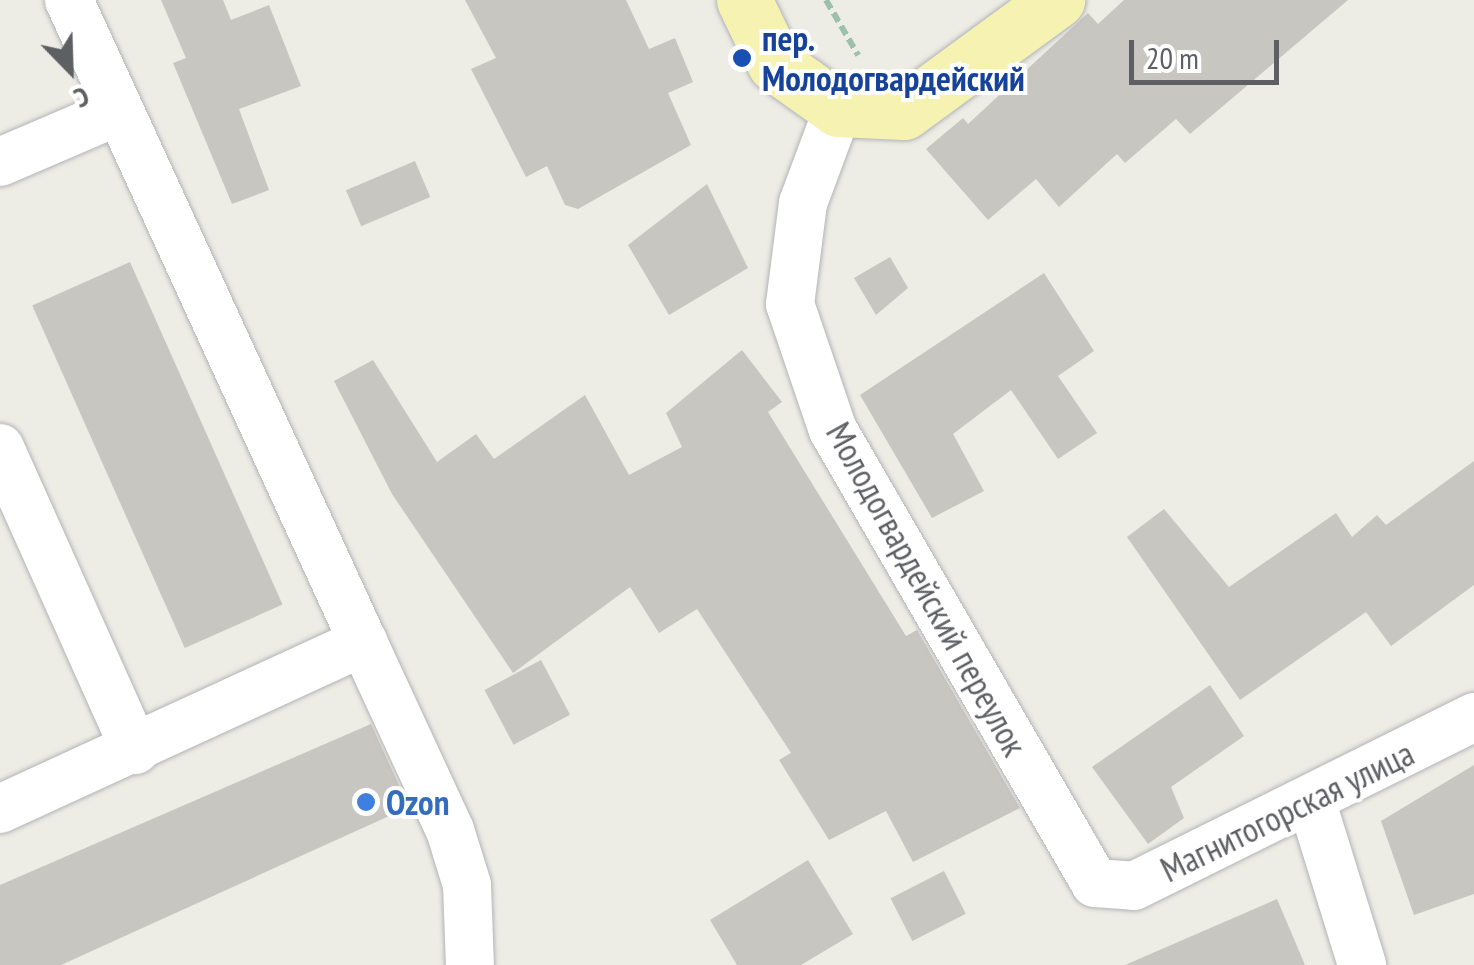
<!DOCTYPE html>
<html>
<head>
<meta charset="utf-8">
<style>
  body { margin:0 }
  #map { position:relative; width:1474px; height:965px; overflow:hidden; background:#edece5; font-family:"PT Sans Narrow",sans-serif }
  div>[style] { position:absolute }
  .building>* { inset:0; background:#c8c6c1; transform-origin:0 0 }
  .path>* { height:6px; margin-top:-3px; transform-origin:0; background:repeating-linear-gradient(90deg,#9dc0ab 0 10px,transparent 0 15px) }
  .roads { filter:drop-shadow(0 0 2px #b2b4b8) drop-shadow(0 0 2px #b2b4b8) }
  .minor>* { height:48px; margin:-24px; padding:0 24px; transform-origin:24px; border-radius:24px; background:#fff }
  .major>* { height:55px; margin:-27.5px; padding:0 27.5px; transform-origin:27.5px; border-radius:27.5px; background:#f5f2b2 }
  .dots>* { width:28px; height:28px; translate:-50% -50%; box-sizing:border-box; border:5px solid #fff; border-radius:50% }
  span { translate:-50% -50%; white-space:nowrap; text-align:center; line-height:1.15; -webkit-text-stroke:8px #fff; paint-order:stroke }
  .transit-label { font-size:35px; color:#164399; font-weight:700 }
  .left { translate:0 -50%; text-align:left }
  .street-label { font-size:35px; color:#5d5f63 }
  .shop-label { font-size:35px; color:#366cbe; font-weight:700 }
  .north { position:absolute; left:20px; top:20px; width:100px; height:100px; -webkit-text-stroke:8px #fff; paint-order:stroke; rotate:157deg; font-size:28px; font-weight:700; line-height:40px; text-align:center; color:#5d5f63 }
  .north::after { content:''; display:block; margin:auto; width:35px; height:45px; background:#5d5f63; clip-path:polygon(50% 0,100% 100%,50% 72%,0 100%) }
  .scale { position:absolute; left:1129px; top:40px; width:150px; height:45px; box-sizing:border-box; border:5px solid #5d5f63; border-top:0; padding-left:12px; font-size:30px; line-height:35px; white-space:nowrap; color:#5d5f63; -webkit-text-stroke:8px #fff; paint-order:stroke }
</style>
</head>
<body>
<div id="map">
  <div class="building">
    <div style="clip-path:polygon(161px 0,223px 0,231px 20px,269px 5px,301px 86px,239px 109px,269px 190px,232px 204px,173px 63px,186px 58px)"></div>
    <div style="clip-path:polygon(465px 0,626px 0,649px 49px,675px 38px,693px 82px,668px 93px,691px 145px,578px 209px,565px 205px,547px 166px,526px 177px,471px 69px,496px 58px)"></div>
    <div style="clip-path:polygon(1124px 0,1348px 0,1190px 134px,1176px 119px,1125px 163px,1117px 154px,1059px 207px,1036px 179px,988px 220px,926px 149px,963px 118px,968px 124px,1088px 13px,1098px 24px)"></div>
    <div style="left:415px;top:161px;width:39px;height:75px;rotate:67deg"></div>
    <div style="clip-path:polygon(707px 184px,748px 268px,669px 315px,628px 245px)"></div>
    <div style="clip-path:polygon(890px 257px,908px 288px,876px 315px,854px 278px)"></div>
    <div style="left:130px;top:262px;width:375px;height:107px;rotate:66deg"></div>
    <div style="clip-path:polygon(1044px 273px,1094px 351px,1058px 376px,1097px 433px,1058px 459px,1011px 390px,953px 434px,984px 491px,932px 518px,860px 395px)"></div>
    <div style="clip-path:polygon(742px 350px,782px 402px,768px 412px,906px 636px,917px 630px,1020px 808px,913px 862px,886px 811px,829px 840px,779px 760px,791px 753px,697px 609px,659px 633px,630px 587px,513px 673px,392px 494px,334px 381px,373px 360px,437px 462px,476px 434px,494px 459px,585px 395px,629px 475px,682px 447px,666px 413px)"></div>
    <div style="clip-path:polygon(1474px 461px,1474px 585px,1391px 646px,1366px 612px,1240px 700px,1127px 537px,1164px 509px,1229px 587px,1336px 513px,1352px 537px,1377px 515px,1386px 525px)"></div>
    <div style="left:541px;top:660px;width:62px;height:64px;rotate:62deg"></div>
    <div style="clip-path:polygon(1210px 685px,1244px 736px,1171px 787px,1184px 818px,1148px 844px,1092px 767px)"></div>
    <div style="clip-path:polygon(371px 724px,409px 807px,61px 965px,0 965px,0 885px)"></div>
    <div style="clip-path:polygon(1474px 765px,1474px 894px,1414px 915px,1381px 821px)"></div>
    <div style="clip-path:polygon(808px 860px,853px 934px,801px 965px,737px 965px,710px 920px)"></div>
    <div style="left:944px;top:871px;width:48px;height:60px;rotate:63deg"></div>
    <div style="clip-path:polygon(1277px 899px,1305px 965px,1125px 965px)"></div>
  </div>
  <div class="path">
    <div style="left:826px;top:0;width:64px;rotate:59.8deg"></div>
  </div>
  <div class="roads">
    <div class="minor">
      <div style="left:838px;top:109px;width:100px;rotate:110.4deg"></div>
      <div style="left:803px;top:203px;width:102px;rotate:97.3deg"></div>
      <div style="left:790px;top:304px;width:133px;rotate:71.2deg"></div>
      <div style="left:833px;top:430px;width:523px;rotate:59.96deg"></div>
      <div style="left:1095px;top:883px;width:39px;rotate:4deg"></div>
      <div style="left:1134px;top:886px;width:380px;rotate:-26.4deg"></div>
      <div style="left:0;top:162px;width:129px;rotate:-23.2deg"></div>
      <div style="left:0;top:448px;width:331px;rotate:65.9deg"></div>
      <div style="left:363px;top:642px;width:207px;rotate:65.2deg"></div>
      <div style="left:450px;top:830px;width:58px;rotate:72.8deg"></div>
      <div style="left:467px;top:885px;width:80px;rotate:87.9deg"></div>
      <div style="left:1312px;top:803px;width:170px;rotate:72.8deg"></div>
      <div style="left:0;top:809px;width:400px;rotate:-24.7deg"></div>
      <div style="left:363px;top:642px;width:706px;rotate:-114.61deg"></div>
    </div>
    <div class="major">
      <div style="left:744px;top:0;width:71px;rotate:64.2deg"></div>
      <div style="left:775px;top:64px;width:77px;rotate:35.5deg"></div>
      <div style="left:838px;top:109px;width:66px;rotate:2.6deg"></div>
      <div style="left:904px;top:112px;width:190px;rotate:-36.2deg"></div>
    </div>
  </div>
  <div class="dots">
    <div style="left:742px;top:58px;background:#1a4fb4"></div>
    <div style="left:366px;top:802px;background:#3f7fe0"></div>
  </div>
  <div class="transit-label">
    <span class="left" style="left:762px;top:58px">пер.<br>Молодогвардейский</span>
  </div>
  <div class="street-label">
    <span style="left:927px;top:589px;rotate:61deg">Молодогвардейский переулок</span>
    <span style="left:1287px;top:811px;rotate:-26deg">Магнитогорская улица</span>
  </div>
  <div class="shop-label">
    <span class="left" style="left:386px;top:802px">Ozon</span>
  </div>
  <div class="north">С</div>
  <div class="scale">20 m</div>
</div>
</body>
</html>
